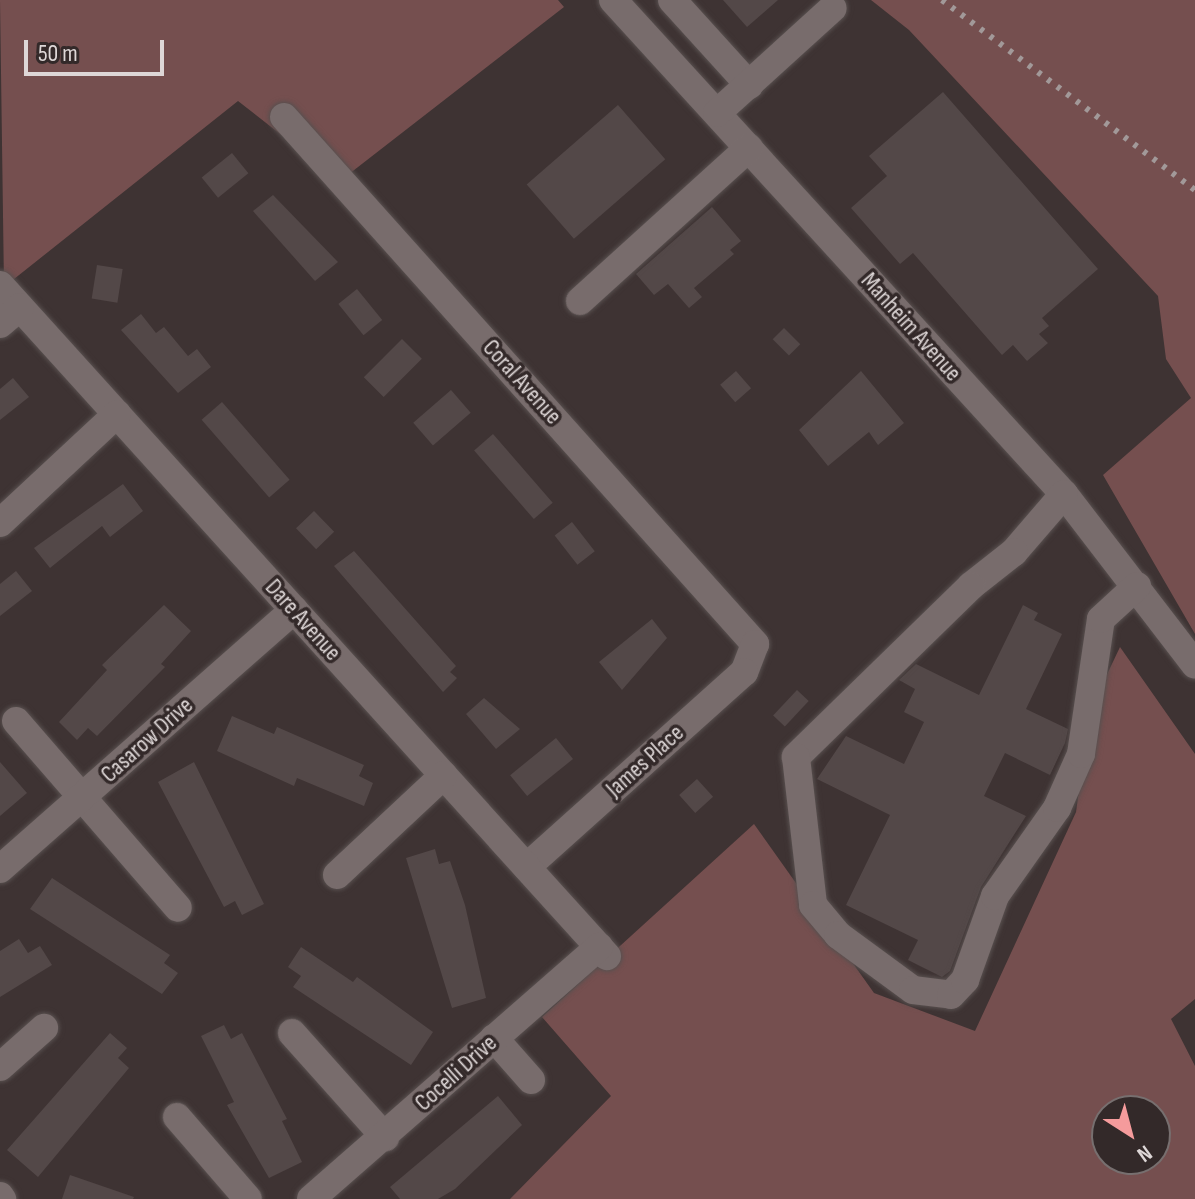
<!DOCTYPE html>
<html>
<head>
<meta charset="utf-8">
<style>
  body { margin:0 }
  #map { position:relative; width:1195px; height:1199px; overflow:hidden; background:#3e3333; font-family:"Sofia Sans Condensed",sans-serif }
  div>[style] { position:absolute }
  .green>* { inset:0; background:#754f4f }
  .building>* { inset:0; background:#534848; transform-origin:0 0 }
  .roads { filter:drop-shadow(0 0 2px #58504f) drop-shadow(0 0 2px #58504f) }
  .minor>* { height:28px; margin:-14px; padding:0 14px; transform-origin:14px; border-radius:14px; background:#786c6c }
  .rail>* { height:6px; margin-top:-3px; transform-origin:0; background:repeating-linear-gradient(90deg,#a29999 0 4px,transparent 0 12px) }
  span { translate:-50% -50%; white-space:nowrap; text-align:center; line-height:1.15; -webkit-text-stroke:7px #332929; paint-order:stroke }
  .street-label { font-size:24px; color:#ded7d7 }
  .north { position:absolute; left:1091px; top:1095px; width:80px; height:80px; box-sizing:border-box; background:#332929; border:2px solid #776f6f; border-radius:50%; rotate:144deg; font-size:22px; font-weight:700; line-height:32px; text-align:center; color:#ded7d7 }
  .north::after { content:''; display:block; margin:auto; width:28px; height:36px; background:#f59b9c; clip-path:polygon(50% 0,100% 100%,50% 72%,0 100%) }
  .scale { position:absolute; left:24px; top:40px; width:140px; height:36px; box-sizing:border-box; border:4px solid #ded7d7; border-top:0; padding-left:10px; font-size:24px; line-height:28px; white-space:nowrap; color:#ded7d7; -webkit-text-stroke:6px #332929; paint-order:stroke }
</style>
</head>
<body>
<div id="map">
  <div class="green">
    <div style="clip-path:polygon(0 0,558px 0,564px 7px,340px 181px,238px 101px,4px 287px)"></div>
    <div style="clip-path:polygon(871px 0,1195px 0,1195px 634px,1103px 475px,1191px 398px,1166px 359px,1158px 296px,909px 30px)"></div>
    <div style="clip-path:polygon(evenodd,1120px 647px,1195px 754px,1195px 999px,1171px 1019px,1195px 1066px,1195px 1199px,510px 1199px,611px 1096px,542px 1017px,754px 824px,874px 993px,975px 1031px,1076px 812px,1090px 710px,1120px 647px,1107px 1111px,1155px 1111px,1155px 1159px,1107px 1159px,1107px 1111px)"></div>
  </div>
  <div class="building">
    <div style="clip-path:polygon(723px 0,778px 0,747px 27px)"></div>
    <div style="clip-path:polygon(943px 92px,1098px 269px,1042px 318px,1049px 326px,1039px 334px,1048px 343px,1027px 361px,1013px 345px,1002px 355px,913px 253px,900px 264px,851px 208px,887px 176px,869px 156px)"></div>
    <div style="left:618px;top:105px;width:72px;height:121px;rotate:49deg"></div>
    <div style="left:232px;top:153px;width:26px;height:39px;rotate:51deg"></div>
    <div style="clip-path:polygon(273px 195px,338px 262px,315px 281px,253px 211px)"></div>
    <div style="clip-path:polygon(712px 207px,741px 241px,730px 250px,734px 254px,694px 288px,702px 297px,689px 308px,668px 284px,654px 295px,636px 274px)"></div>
    <div style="left:97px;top:265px;width:26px;height:34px;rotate:9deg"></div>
    <div style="left:357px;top:289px;width:40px;height:24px;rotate:51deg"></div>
    <div style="clip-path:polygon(141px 314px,156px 333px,164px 327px,188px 356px,197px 349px,211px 367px,178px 393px,121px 330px)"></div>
    <div style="left:784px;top:328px;width:23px;height:16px;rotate:45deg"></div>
    <div style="left:402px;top:339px;width:28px;height:54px;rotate:45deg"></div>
    <div style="left:736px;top:371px;width:23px;height:21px;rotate:49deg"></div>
    <div style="clip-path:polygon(861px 371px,904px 423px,878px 445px,869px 432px,828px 466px,799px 430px)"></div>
    <div style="clip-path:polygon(13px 378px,29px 397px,0 420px,0 389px)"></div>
    <div style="left:451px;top:390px;width:30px;height:50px;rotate:49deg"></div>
    <div style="left:222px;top:402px;width:103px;height:27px;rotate:49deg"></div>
    <div style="left:493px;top:434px;width:91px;height:25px;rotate:49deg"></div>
    <div style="clip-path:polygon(123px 484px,143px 511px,110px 537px,102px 526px,50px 568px,34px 548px)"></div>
    <div style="left:314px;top:511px;width:29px;height:25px;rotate:46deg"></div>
    <div style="left:572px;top:522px;width:37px;height:22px;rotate:52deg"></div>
    <div style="clip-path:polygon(354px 551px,456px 666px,450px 672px,457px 678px,443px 692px,334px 566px)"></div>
    <div style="clip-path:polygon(16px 571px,32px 591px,0 616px,0 584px)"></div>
    <div style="clip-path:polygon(164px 605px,191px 631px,161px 664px,165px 667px,97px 736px,88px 728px,77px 740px,59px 722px,107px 670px,102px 665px)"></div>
    <div style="clip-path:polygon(1023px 605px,1038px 613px,1034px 620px,1062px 634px,1026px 709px,1068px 729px,1065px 743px,1050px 775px,1005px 753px,984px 796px,1026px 816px,981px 887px,950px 971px,942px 977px,908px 960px,918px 940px,846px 905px,890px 815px,817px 779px,846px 736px,904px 764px,924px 722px,904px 712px,915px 689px,899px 680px,916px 664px,979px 695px)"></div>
    <div style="clip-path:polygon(652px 619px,667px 638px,622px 690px,599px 662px)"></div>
    <div style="left:797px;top:690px;width:16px;height:35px;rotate:43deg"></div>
    <div style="clip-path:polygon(484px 698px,520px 729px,496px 749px,466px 714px)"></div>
    <div style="clip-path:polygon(232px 716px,274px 734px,277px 727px,364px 765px,359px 776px,373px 783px,364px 806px,297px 778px,294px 786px,217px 751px)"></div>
    <div style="left:556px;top:738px;width:27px;height:59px;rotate:51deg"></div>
    <div style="clip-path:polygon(0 762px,27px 793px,0 816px)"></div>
    <div style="clip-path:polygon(194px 762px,264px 904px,242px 915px,235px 901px,224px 907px,158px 782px)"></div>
    <div style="left:697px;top:779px;width:24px;height:24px;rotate:48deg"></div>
    <div style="clip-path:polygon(435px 849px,439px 864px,450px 861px,465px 905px,486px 998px,452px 1008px,406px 858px)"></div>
    <div style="clip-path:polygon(52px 878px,170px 955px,164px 963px,178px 973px,162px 994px,30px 909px)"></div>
    <div style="clip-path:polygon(19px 939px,28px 953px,40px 946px,52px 965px,0 997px,0 951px)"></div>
    <div style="clip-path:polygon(301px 947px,353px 982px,357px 977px,433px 1032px,411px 1065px,293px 987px,301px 976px,288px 967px)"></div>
    <div style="clip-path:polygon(224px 1025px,231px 1039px,242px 1033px,287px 1119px,282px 1121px,302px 1162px,269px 1178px,227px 1105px,234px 1102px,201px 1036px)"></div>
    <div style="clip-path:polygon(110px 1033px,127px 1048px,118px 1058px,129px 1068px,38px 1177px,7px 1150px)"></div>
    <div style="clip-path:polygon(498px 1096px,522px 1125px,455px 1189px,438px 1199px,400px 1199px,390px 1187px)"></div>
    <div style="clip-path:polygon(70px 1175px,134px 1197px,133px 1199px,62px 1199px)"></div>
  </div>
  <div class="roads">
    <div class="minor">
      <div style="left:613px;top:0;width:669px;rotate:47.61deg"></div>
      <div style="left:1064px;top:494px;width:215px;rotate:52.5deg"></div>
      <div style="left:672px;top:0;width:115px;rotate:47.8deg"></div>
      <div style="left:717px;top:113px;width:156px;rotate:-42.2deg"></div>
      <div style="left:284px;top:117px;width:707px;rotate:48.21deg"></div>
      <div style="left:755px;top:644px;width:30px;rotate:111deg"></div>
      <div style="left:744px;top:672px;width:292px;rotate:138.1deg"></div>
      <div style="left:0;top:285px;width:905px;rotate:47.87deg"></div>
      <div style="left:580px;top:301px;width:228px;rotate:-42.2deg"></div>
      <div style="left:0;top:324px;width:26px;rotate:-40deg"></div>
      <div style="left:1064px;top:494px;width:77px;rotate:130.8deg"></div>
      <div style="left:1014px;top:552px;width:55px;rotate:141.7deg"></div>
      <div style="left:971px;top:586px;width:245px;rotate:135.7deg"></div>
      <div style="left:796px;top:757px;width:149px;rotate:83.4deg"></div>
      <div style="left:813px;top:905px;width:39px;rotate:50deg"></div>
      <div style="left:838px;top:935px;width:93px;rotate:36.3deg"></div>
      <div style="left:913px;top:990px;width:38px;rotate:7deg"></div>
      <div style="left:951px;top:995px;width:21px;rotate:-47deg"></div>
      <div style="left:965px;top:980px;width:89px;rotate:-70.3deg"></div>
      <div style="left:995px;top:896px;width:108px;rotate:-54.8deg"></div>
      <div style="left:1057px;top:808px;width:59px;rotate:-66deg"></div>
      <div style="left:1081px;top:754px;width:136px;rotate:-81.6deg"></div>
      <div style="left:1101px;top:619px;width:49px;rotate:-42.5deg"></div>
      <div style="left:0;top:523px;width:160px;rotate:-43deg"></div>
      <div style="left:16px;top:721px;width:247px;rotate:49.1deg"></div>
      <div style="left:0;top:869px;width:392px;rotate:-41.4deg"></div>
      <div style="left:337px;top:875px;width:146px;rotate:-43.1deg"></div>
      <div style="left:292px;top:1033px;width:140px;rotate:48.2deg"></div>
      <div style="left:494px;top:1038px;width:56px;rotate:48.6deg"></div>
      <div style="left:0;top:1067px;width:59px;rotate:-41.6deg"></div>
      <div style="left:177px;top:1117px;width:108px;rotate:49.1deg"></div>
      <div style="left:0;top:1196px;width:4px;rotate:56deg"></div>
      <div style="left:311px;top:1199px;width:383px;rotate:-41.2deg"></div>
    </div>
  </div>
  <div class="rail">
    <div style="left:942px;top:0;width:316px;rotate:36.9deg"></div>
  </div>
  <div class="street-label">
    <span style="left:911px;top:327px;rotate:48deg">Manheim Avenue</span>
    <span style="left:522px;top:382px;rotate:48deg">Coral Avenue</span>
    <span style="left:303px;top:620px;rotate:48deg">Dare Avenue</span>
    <span style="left:147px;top:740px;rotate:-42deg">Casarow Drive</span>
    <span style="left:645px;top:761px;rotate:-42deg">James Place</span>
    <span style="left:456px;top:1073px;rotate:-42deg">Cocelli Drive</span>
  </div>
  <div class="north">N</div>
  <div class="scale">50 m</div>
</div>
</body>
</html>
